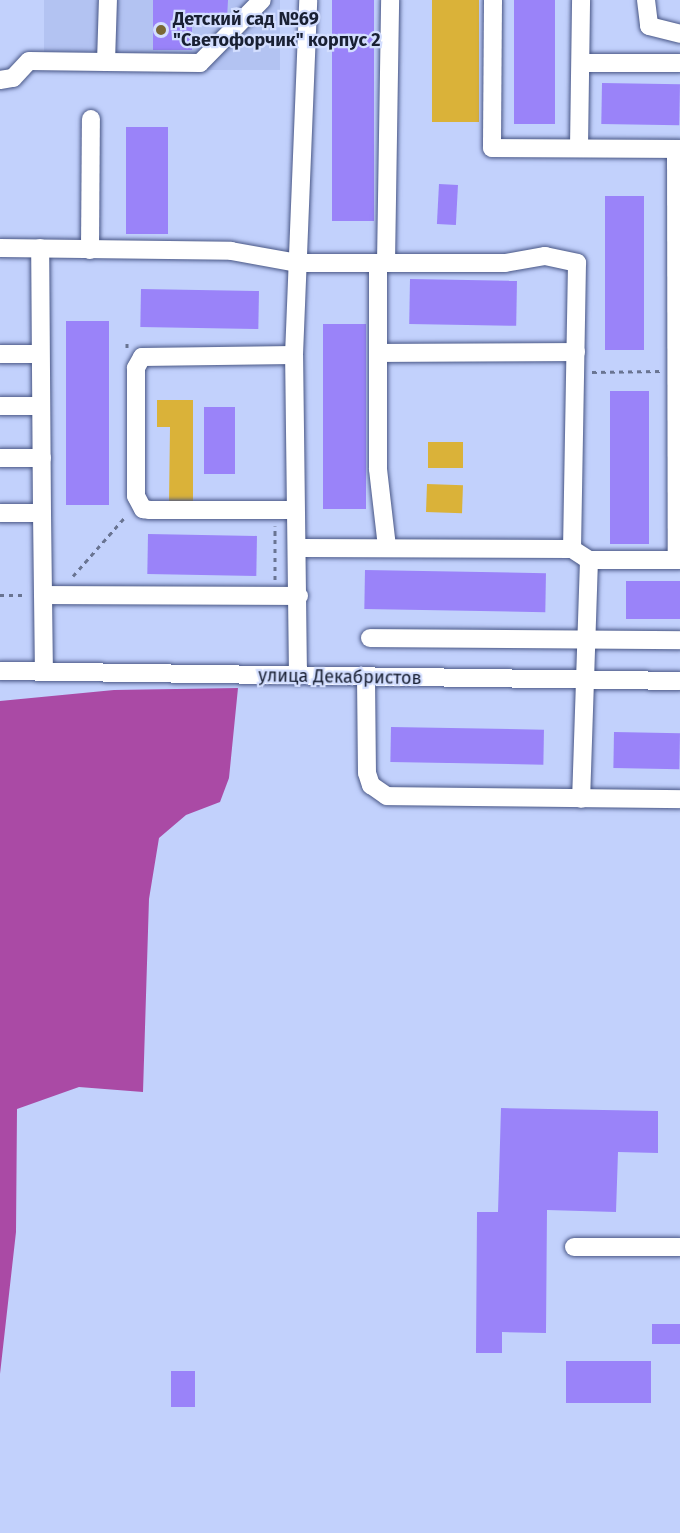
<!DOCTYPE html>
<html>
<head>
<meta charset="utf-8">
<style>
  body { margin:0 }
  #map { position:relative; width:680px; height:1533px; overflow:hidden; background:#c2d1fc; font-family:"Fira Sans",sans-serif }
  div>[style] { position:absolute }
  .built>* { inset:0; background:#b3c3f2; transform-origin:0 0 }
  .green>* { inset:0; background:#dab239; transform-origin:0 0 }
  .water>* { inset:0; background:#aa4aa5 }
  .building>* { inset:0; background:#9a83f9; transform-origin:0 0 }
  .path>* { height:3px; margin-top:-1.5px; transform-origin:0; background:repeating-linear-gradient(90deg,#697492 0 4.5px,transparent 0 9px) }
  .roads { filter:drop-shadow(0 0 2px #485685) drop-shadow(0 0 2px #485685) }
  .minor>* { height:18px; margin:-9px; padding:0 9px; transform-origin:9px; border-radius:9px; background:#fff }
  .dots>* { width:16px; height:16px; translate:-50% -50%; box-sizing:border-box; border:3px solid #d3deff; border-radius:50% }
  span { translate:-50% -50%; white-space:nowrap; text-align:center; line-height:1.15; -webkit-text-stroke:4.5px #d3deff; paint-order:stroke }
  .poi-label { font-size:18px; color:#192033; font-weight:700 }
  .left { translate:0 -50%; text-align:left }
  .street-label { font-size:18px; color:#192033 }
</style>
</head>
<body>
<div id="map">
  <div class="built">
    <div style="left:44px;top:0;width:236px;height:70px"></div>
  </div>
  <div class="green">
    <div style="left:432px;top:0;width:47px;height:122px"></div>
    <div style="clip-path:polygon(157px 400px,193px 400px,193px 503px,169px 503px,170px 427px,157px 427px)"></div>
    <div style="left:428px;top:442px;width:35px;height:26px"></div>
    <div style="left:427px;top:484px;width:36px;height:28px;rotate:2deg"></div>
  </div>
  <div class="water">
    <div style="clip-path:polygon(238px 688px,229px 778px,220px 802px,186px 815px,159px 838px,149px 899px,143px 1092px,79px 1087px,17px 1109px,16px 1232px,0 1374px,0 701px,114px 690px)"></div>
  </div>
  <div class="building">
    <div style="clip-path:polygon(153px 0,228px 0,227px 19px,222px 25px,192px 25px,192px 50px,153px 50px)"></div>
    <div style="left:332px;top:0;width:42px;height:221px"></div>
    <div style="left:514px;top:0;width:41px;height:124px"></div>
    <div style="left:602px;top:83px;width:78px;height:41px;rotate:1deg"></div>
    <div style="left:126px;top:127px;width:42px;height:107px"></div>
    <div style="left:439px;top:184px;width:19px;height:40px;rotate:3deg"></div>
    <div style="left:605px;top:196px;width:39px;height:154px"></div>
    <div style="left:410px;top:279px;width:107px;height:45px;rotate:1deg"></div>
    <div style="left:141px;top:289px;width:118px;height:38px;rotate:1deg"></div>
    <div style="left:66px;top:321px;width:43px;height:184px"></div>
    <div style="left:323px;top:324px;width:43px;height:185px"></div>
    <div style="left:610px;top:391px;width:39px;height:153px"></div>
    <div style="left:204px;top:407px;width:31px;height:67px"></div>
    <div style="left:148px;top:534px;width:109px;height:40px;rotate:1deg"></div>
    <div style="left:365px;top:570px;width:181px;height:39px;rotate:1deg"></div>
    <div style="left:626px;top:581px;width:54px;height:38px"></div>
    <div style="left:391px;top:727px;width:153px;height:35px;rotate:1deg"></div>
    <div style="left:614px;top:732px;width:66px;height:36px;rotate:1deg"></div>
    <div style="clip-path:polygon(501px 1108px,658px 1111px,658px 1153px,618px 1152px,616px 1212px,547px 1210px,546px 1333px,502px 1332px,502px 1353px,476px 1353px,477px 1212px,498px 1212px)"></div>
    <div style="left:680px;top:1324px;width:20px;height:28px;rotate:90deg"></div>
    <div style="left:651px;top:1361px;width:42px;height:85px;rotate:90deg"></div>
    <div style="left:171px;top:1371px;width:24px;height:36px"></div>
  </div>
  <div class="path">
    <div style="left:127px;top:348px;width:9px;rotate:-90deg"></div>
    <div style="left:592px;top:372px;width:68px;rotate:-0.8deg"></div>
    <div style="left:73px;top:576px;width:79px;rotate:-48.6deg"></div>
    <div style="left:275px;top:580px;width:54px;rotate:-90deg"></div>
    <div style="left:0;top:595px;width:25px"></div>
  </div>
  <div class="roads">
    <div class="minor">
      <div style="left:493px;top:0;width:148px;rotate:90.4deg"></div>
      <div style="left:492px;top:148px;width:188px;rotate:0.3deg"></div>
      <div style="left:646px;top:0;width:26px;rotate:83deg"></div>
      <div style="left:649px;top:26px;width:32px;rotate:14deg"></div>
      <div style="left:106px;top:62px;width:94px;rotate:0.6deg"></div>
      <div style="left:200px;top:63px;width:88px;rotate:-45.5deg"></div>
      <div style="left:581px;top:63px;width:99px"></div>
      <div style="left:0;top:80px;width:13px;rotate:-9deg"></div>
      <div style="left:13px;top:78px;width:23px;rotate:-47deg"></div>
      <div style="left:29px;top:61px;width:77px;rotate:0.7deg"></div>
      <div style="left:106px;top:62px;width:62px;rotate:-88.2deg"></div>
      <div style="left:579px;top:148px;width:148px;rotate:-89.2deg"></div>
      <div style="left:676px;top:149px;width:411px;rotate:89.9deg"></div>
      <div style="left:0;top:248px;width:231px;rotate:0.7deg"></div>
      <div style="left:231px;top:251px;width:67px;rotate:10.3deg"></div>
      <div style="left:297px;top:263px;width:208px"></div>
      <div style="left:505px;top:263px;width:41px;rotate:-9.9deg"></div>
      <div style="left:545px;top:256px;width:33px;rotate:12deg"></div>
      <div style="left:577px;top:263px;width:286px;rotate:91deg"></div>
      <div style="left:572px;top:549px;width:20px;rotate:33deg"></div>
      <div style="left:589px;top:560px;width:239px;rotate:91.9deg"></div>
      <div style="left:90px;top:250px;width:131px;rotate:-89.6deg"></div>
      <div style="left:378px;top:263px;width:90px;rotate:90deg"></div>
      <div style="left:386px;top:263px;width:263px;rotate:-89.1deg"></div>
      <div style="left:0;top:354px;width:40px"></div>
      <div style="left:294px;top:355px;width:152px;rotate:179.2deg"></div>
      <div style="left:142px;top:357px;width:13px;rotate:119deg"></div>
      <div style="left:136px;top:368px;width:128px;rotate:90deg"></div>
      <div style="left:136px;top:496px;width:15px;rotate:62deg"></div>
      <div style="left:143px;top:509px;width:7px;rotate:8deg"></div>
      <div style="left:150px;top:510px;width:145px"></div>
      <div style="left:0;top:406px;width:41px"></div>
      <div style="left:0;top:458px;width:42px"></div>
      <div style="left:0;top:513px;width:42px"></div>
      <div style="left:42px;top:513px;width:265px;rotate:-90.4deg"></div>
      <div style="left:42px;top:513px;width:159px;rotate:89.3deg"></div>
      <div style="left:387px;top:547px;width:79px;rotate:-96.6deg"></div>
      <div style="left:378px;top:469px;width:116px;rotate:-90deg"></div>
      <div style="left:378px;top:353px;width:198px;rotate:-0.3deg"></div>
      <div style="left:300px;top:548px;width:272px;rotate:0.2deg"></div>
      <div style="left:589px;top:560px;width:91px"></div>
      <div style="left:43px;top:595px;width:256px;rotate:0.2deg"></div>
      <div style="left:370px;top:638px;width:310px;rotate:0.4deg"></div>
      <div style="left:0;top:671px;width:680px;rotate:0.84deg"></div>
      <div style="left:298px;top:676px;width:321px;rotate:-90.7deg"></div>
      <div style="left:294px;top:355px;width:355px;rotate:-87.7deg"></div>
      <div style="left:366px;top:678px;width:95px;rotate:89.4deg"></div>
      <div style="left:367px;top:773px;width:13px;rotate:72deg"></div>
      <div style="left:371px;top:785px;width:19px;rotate:35deg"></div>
      <div style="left:387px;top:796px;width:293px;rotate:0.6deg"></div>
      <div style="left:574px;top:1247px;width:106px"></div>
    </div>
  </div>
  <div class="dots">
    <div style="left:161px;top:30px;background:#7a6836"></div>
  </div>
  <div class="poi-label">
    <span class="left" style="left:173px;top:30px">Детский сад №69<br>"Светофорчик" корпус 2</span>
  </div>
  <div class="street-label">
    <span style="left:340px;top:677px;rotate:1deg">улица Декабристов</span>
  </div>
</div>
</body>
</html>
